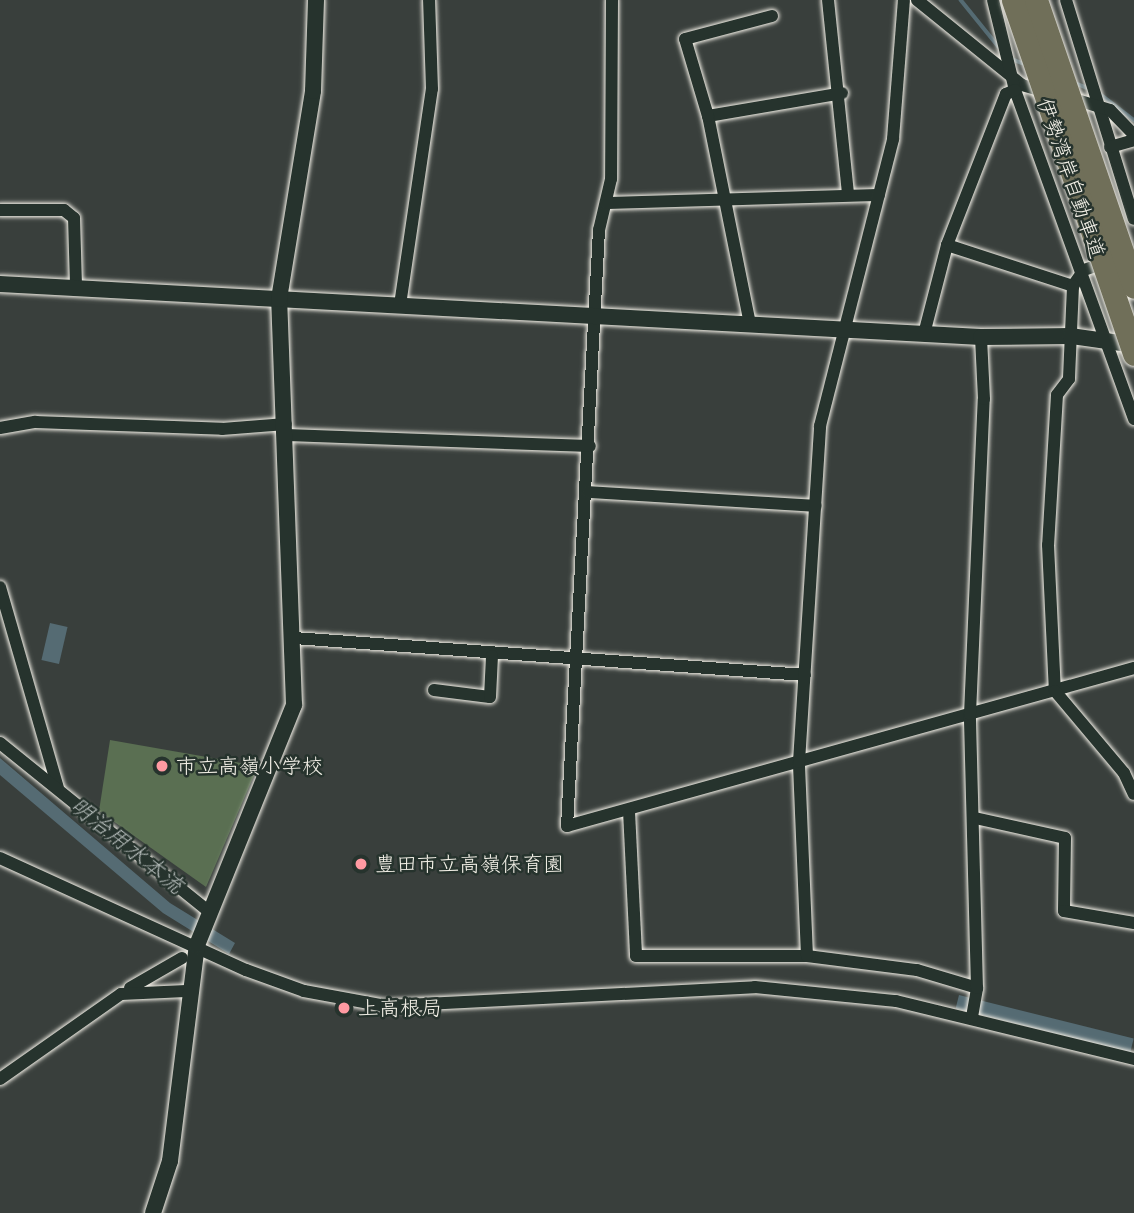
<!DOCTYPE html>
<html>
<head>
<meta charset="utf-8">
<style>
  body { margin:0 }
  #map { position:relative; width:1134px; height:1213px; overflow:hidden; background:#393f3c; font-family:"Shantell Sans","Klee One",sans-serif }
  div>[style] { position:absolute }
  .green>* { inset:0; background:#5a6f52 }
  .water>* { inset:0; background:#556b73; transform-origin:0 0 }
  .stream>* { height:3.5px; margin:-1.75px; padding:0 1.75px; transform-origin:1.75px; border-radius:1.75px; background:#556b73 }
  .roads { filter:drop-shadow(0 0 2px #f4f1e8) drop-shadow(0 0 2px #f4f1e8) }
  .minor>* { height:12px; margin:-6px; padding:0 6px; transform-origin:6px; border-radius:6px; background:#26332d }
  .tertiary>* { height:16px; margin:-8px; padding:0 8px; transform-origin:8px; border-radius:8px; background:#26332d }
  .bridges { filter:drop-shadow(0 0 2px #f4f1e8) drop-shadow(0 0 2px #f4f1e8) }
  .motorway-bridge>* { height:23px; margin:-11.5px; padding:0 11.5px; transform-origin:11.5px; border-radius:11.5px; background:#706f59 }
  .dots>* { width:19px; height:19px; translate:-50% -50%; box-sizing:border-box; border:4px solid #26332d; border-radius:50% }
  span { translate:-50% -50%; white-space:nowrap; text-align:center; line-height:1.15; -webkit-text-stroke:5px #26332d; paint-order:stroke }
  .street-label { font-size:21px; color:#f4f1e8 }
  .poi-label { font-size:21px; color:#f4f1e8 }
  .left { translate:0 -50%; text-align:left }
  .water-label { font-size:23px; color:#b4bbb9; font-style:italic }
</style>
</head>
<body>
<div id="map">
  <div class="green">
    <div style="clip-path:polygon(110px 740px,258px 766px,206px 887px,99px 811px)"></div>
  </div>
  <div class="water">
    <div style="left:50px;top:623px;width:18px;height:38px;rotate:13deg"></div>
    <div style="clip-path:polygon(0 758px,170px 903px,235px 943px,229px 954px,163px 913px,0 775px)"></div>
    <div style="left:959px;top:995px;width:180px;height:14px;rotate:14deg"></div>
  </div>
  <div class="stream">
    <div style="left:961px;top:0;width:60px;rotate:51deg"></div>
    <div style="left:1009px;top:58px;width:17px;rotate:21deg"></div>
    <div style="left:1075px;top:83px;width:16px;rotate:22deg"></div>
    <div style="left:1100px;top:94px;width:43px;rotate:37.4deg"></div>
  </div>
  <div class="roads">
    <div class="minor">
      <div style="left:612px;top:0;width:179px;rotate:90.3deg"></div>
      <div style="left:611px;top:179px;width:52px;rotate:103.2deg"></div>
      <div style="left:599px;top:230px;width:597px;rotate:93.07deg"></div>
      <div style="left:567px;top:826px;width:589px;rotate:-15.57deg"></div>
      <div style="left:828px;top:0;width:195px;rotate:84.1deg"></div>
      <div style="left:917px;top:0;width:135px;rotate:39deg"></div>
      <div style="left:1022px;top:85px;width:25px;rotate:16deg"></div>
      <div style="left:993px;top:0;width:93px;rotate:76.3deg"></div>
      <div style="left:1015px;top:90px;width:350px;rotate:70.1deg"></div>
      <div style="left:1066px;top:0;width:229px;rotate:72.8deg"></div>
      <div style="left:1067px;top:97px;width:45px;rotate:16.8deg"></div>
      <div style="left:1110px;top:110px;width:35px;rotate:46deg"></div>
      <div style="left:708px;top:116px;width:136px;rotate:-9.7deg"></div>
      <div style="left:1110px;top:147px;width:25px;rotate:-16deg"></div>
      <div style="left:606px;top:203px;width:273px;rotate:-1.7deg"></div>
      <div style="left:0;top:210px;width:64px"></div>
      <div style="left:64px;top:210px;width:13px;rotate:39deg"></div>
      <div style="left:74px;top:218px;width:67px;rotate:88.3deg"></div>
      <div style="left:947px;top:245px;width:133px;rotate:18deg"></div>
      <div style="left:1107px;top:262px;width:24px;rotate:161deg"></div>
      <div style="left:1084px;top:270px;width:19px;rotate:125deg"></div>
      <div style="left:1073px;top:286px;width:93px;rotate:92.5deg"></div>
      <div style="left:1069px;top:379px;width:20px;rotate:127deg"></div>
      <div style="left:1057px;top:395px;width:150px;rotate:93.4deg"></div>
      <div style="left:1048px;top:545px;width:146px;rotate:87.3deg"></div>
      <div style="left:1055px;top:691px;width:107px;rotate:49.9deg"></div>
      <div style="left:1124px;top:773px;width:23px;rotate:65deg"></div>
      <div style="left:400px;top:305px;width:218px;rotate:-81.6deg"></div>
      <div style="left:432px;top:89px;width:89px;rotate:-91.9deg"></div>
      <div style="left:750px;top:324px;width:212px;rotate:-101.4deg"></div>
      <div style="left:708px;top:116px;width:80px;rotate:-106.6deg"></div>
      <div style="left:685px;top:39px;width:90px;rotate:-14.8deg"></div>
      <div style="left:924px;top:334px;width:92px;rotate:-75.5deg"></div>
      <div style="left:947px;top:245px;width:162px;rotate:-68.7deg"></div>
      <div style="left:1006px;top:94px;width:10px;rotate:-24deg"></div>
      <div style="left:0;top:428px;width:36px;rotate:-10deg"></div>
      <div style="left:35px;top:422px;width:187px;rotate:2.1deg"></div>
      <div style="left:222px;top:429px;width:64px;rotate:-4.5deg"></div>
      <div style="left:287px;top:435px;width:303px;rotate:2.1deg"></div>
      <div style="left:588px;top:492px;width:228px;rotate:3.5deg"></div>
      <div style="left:0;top:587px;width:209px;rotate:73.9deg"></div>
      <div style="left:294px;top:638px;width:512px;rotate:4.14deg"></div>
      <div style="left:434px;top:690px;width:56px;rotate:7.1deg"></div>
      <div style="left:490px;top:697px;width:41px;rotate:-87.2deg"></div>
      <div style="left:0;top:743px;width:271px;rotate:38.9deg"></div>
      <div style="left:629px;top:811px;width:145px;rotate:87.2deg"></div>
      <div style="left:636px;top:956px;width:171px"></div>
      <div style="left:807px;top:956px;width:111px;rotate:7.3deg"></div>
      <div style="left:917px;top:970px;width:63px;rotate:16.7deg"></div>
      <div style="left:975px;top:818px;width:92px;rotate:12.5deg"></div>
      <div style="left:1065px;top:838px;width:73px;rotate:90.8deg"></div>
      <div style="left:1064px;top:911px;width:71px;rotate:9.7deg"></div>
      <div style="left:0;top:858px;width:270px;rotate:24.5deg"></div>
      <div style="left:246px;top:970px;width:62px;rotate:19.9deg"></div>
      <div style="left:304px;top:991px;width:83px;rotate:10.4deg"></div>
      <div style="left:386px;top:1006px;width:369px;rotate:-2.9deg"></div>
      <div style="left:755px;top:987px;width:142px;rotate:5.7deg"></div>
      <div style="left:896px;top:1001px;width:245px;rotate:13.7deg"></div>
      <div style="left:807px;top:956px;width:194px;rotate:-92.4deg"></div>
      <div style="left:799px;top:762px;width:337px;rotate:-86.4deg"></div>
      <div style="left:820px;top:426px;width:296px;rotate:-75.7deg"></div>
      <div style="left:893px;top:139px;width:139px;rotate:-85.5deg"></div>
      <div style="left:130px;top:988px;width:60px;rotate:-30deg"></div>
      <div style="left:972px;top:1017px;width:29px;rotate:-80deg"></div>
      <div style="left:977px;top:988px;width:274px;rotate:-91.5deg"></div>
      <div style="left:970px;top:714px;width:315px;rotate:-87.5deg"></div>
      <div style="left:984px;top:399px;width:62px;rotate:-92.8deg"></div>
      <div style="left:0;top:1079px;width:148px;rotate:-35.1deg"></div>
      <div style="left:121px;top:994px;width:65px;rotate:-2.6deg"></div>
    </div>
    <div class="tertiary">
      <div style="left:0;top:284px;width:982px;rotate:3.09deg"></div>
      <div style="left:981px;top:337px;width:90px;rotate:-0.6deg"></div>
      <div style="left:1071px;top:336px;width:64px;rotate:8.1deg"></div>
      <div style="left:153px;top:1213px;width:55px;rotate:-71.9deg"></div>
      <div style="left:170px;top:1161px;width:218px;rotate:-82.9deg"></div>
      <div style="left:197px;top:945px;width:259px;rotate:-68deg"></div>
      <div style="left:294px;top:705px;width:406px;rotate:-92.1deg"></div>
      <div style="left:279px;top:299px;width:211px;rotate:-80.7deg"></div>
      <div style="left:313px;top:91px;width:91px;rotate:-88.1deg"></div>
    </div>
  </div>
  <div class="bridges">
    <div class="motorway-bridge">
      <div style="left:1013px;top:0;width:374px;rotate:71.1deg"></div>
      <div style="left:1036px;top:0;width:303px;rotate:71.1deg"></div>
    </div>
  </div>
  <div class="dots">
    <div style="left:162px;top:766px;background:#ff9aa2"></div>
    <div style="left:361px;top:864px;background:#ff9aa2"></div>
    <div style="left:344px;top:1008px;background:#ff9aa2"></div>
  </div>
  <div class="street-label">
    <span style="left:1071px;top:178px;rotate:71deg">伊勢湾岸自動車道</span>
  </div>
  <div class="poi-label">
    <span class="left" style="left:176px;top:766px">市立高嶺小学校</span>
    <span class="left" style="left:375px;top:864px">豊田市立高嶺保育園</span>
    <span class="left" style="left:358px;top:1008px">上高根局</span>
  </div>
  <div class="water-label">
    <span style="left:127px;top:845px;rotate:39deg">明治用水本流</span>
  </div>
</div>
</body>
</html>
